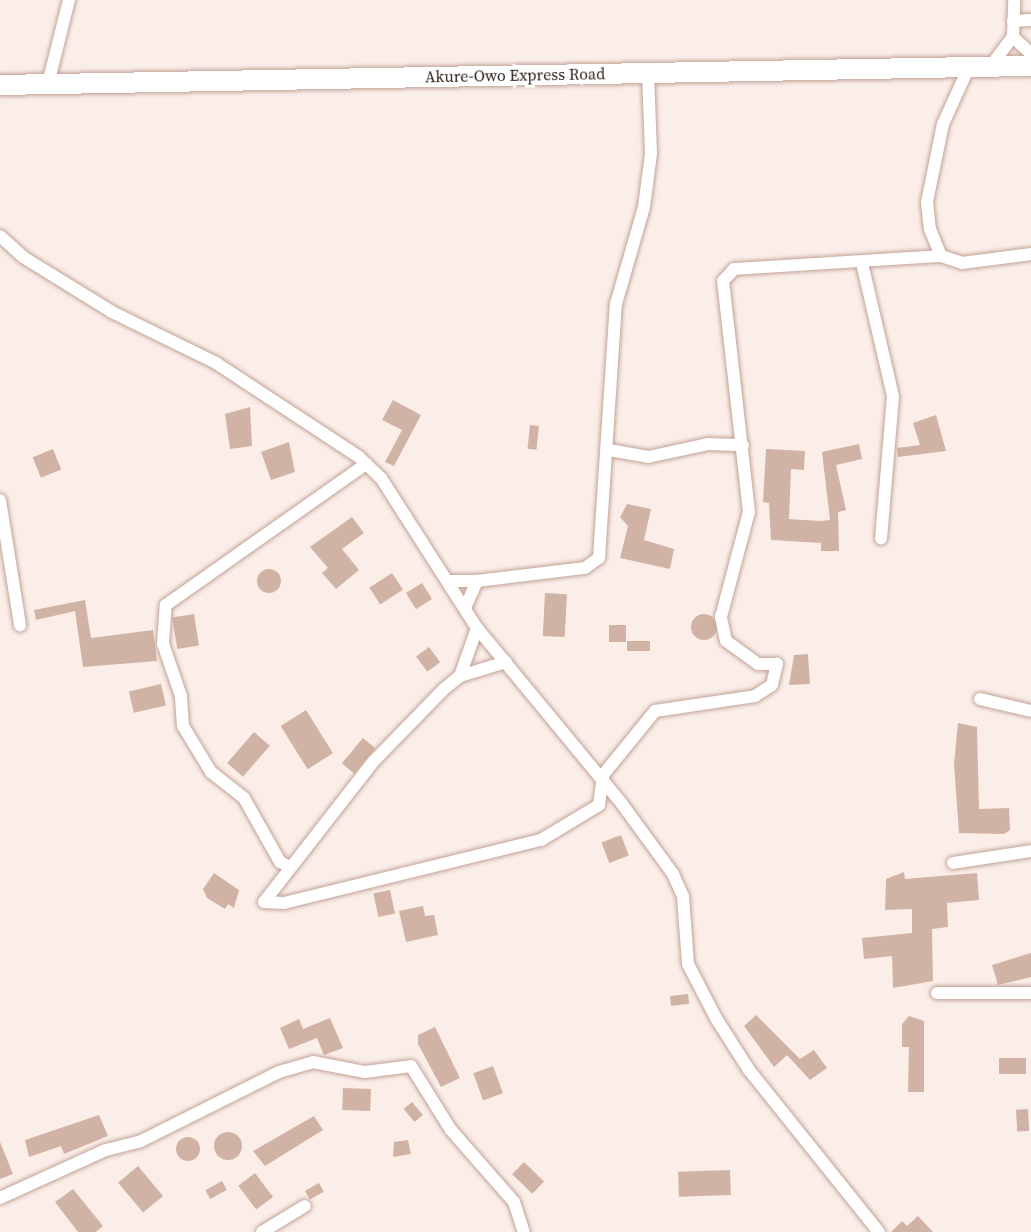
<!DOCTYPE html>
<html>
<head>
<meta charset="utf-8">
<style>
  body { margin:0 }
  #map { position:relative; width:1031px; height:1232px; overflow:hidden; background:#fbeee9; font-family:"Source Serif 4",serif }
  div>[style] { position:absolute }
  .building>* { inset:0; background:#d1b3a5; transform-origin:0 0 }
  .round { border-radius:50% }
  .roads { filter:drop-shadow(0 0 2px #c1a396) drop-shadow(0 0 2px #c1a396) }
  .minor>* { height:12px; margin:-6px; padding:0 6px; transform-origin:6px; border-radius:6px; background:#fff }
  .trunk>* { height:20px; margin:-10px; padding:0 10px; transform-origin:10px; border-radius:10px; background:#fff }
  span { translate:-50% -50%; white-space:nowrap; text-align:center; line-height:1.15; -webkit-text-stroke:6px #fff; paint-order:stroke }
  .street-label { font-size:16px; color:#30241f }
</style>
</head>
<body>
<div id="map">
  <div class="building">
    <div style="clip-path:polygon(393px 400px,421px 415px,394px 466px,385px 462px,402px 430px,382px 420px)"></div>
    <div style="clip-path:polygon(250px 407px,252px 446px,230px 449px,225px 414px)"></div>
    <div style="clip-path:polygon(936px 415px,946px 451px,898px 457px,897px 448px,920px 445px,913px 423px)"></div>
    <div style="left:530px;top:425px;width:9px;height:24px;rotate:6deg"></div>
    <div style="clip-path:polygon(289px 442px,295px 472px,271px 480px,261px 452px)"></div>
    <div style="clip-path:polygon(859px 444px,862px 459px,836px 465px,846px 510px,838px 512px,839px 551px,821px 551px,821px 543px,771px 540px,769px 503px,763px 502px,766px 449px,805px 451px,804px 470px,791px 469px,789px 519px,820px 521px,830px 520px,822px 452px)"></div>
    <div style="left:53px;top:449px;width:22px;height:22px;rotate:68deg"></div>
    <div style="clip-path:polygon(627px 504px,651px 509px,644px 540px,674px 549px,670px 569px,620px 558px,628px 526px,620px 517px)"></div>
    <div style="clip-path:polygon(352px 517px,364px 533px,342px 549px,359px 570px,336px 589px,322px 573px,328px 568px,310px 547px)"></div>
    <div class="round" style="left:257px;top:569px;width:24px;height:24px"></div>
    <div style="left:392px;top:573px;width:20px;height:27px;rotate:57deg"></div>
    <div style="left:422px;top:583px;width:19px;height:19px;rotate:58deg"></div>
    <div style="left:545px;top:593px;width:22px;height:43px;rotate:3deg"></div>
    <div style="clip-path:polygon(85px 600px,91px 638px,153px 630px,157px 661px,83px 667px,75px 611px,36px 620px,34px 610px)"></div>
    <div class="round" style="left:691px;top:614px;width:26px;height:26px"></div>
    <div style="left:194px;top:614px;width:32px;height:22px;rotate:81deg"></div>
    <div style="left:609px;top:625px;width:17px;height:17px"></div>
    <div style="left:650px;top:641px;width:10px;height:23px;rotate:90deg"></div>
    <div style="left:429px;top:647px;width:19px;height:16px;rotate:54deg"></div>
    <div style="clip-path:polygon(808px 654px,810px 684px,789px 685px,794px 655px)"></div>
    <div style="left:161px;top:684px;width:22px;height:33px;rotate:77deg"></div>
    <div style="left:306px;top:710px;width:51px;height:30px;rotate:58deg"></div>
    <div style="clip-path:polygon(958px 723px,977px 727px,979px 809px,1009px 808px,1010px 830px,1004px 834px,959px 833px,954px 764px)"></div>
    <div style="left:254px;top:732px;width:21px;height:41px;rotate:41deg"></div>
    <div style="left:363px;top:738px;width:16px;height:33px;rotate:40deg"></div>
    <div style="left:621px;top:835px;width:22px;height:21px;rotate:69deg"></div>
    <div style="clip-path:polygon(904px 872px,905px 879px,977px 873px,979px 900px,947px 903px,948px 927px,932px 929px,933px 981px,893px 988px,892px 956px,864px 959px,862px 938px,912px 933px,912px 909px,885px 910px,886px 879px)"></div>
    <div style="clip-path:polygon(214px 873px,239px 890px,234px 908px,228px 904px,225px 909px,207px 898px,203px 889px)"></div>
    <div style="left:390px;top:890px;width:24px;height:17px;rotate:78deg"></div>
    <div style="clip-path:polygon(423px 906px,425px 916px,434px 915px,438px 935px,406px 942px,399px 911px)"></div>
    <div style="clip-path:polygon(1031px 953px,1031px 977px,998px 985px,992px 965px)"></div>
    <div style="left:688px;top:994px;width:10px;height:18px;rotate:84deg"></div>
    <div style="clip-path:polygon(756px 1015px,800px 1059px,814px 1050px,827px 1068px,810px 1080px,787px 1055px,774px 1067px,744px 1026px)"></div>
    <div style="clip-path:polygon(909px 1016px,924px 1021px,924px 1092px,908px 1092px,909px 1047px,902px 1047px,902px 1024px)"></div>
    <div style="clip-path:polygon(330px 1018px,343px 1048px,324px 1055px,317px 1038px,289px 1049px,280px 1028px,299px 1019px,303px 1029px)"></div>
    <div style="clip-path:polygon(435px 1027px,460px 1078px,441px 1087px,418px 1044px,418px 1035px)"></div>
    <div style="left:999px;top:1058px;width:27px;height:16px"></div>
    <div style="left:493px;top:1066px;width:29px;height:21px;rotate:70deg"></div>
    <div style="left:343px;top:1088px;width:28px;height:22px;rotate:2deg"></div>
    <div style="left:412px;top:1102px;width:17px;height:11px;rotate:50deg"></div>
    <div style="left:1028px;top:1109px;width:22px;height:12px;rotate:87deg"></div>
    <div style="clip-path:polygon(99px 1115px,108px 1136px,64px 1154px,61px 1146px,29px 1157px,25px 1140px)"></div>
    <div style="clip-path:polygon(314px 1116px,323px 1130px,265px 1166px,253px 1151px)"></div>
    <div class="round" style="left:214px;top:1132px;width:28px;height:28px"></div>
    <div class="round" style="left:176px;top:1137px;width:24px;height:24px"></div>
    <div style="clip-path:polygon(408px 1140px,411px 1154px,393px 1157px,394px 1142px)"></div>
    <div style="clip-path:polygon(0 1142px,13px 1174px,0 1179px)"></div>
    <div style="left:524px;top:1162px;width:28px;height:17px;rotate:44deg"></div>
    <div style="left:138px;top:1166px;width:39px;height:26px;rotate:50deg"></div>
    <div style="left:730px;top:1170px;width:25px;height:52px;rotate:88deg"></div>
    <div style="left:255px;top:1173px;width:30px;height:21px;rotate:53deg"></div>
    <div style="left:222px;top:1181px;width:10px;height:19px;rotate:61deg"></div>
    <div style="left:319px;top:1183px;width:10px;height:16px;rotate:61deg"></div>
    <div style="clip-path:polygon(73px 1189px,103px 1226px,96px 1232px,78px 1232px,55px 1202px)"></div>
    <div style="clip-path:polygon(918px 1216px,933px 1232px,891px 1232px,902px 1221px,907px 1226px)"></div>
  </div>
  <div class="roads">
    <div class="minor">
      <div style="left:1013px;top:21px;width:18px;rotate:-3deg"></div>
      <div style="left:1013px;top:37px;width:25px;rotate:43deg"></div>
      <div style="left:969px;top:67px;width:63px;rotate:114.5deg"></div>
      <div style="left:943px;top:124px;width:80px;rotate:101.6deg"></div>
      <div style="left:927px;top:202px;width:27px;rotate:84deg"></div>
      <div style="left:930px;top:229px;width:29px;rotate:68deg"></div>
      <div style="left:941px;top:256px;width:22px;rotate:18deg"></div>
      <div style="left:962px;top:263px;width:70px;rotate:-7.4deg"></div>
      <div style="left:990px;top:67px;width:38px;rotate:-53deg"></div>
      <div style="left:1013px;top:37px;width:37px;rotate:-88deg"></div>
      <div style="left:48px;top:84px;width:87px;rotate:-76deg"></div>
      <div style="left:0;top:236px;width:31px;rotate:42deg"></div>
      <div style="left:23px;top:257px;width:105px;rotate:31.7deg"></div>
      <div style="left:112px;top:312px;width:116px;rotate:26.1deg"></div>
      <div style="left:216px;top:363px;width:171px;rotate:33.3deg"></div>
      <div style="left:359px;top:457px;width:30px;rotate:44deg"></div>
      <div style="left:381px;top:478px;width:178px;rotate:57.4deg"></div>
      <div style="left:477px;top:628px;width:228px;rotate:50.5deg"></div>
      <div style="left:622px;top:804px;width:87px;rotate:53.9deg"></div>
      <div style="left:673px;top:874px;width:24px;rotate:66deg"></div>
      <div style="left:683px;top:896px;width:68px;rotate:85.8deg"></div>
      <div style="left:688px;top:964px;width:61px;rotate:62.6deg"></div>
      <div style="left:716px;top:1018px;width:62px;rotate:57.6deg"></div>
      <div style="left:749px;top:1070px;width:208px;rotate:51.3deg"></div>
      <div style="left:862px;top:263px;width:137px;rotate:76.9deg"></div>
      <div style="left:893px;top:396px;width:143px;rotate:94.8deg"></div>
      <div style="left:609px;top:450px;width:40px;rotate:10deg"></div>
      <div style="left:648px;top:457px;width:61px;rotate:-12.2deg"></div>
      <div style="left:708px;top:444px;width:35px;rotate:2deg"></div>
      <div style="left:0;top:500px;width:127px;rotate:80.9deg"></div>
      <div style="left:448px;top:581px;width:29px"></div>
      <div style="left:465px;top:608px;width:30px;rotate:-66deg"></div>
      <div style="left:477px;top:581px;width:109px;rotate:-6.9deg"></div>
      <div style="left:585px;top:568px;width:17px;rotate:-36deg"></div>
      <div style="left:599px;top:558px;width:255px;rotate:-86.2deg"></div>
      <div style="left:616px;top:304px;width:101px;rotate:-73.9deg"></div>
      <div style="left:644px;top:207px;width:53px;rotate:-82.5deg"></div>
      <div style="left:651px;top:154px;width:82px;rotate:-92.1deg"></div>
      <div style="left:506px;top:662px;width:48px;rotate:163.1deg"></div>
      <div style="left:460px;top:676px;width:22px;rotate:141deg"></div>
      <div style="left:443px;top:690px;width:100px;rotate:134.2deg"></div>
      <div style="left:373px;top:762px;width:177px;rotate:127.9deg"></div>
      <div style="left:264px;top:902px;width:20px;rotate:3deg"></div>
      <div style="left:284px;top:903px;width:265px;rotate:-13.8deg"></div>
      <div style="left:541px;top:840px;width:68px;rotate:-31.1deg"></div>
      <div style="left:599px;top:805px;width:30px;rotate:-82deg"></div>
      <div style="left:603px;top:775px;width:82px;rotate:-50.9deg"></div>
      <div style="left:655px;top:711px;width:101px;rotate:-8.5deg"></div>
      <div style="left:755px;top:696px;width:20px;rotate:-33deg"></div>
      <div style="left:772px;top:685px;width:22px;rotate:-77deg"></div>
      <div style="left:777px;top:664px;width:19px;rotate:180deg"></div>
      <div style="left:758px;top:664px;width:39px;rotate:-144deg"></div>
      <div style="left:726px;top:641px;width:25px;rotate:-102deg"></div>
      <div style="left:721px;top:617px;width:109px;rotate:-75.1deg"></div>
      <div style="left:749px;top:512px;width:232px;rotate:-96.4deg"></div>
      <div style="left:723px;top:281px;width:16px;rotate:-47deg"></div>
      <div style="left:734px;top:269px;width:207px;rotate:-3.6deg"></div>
      <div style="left:460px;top:676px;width:51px;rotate:-70.5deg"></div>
      <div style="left:980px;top:699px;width:52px;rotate:13.2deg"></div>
      <div style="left:953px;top:863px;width:79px;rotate:-8.7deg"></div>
      <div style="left:290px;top:867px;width:11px;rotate:-153deg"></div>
      <div style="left:280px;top:862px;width:73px;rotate:-119.4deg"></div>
      <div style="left:244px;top:798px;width:42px;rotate:-141.8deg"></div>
      <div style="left:211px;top:772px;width:54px;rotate:-121.3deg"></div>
      <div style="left:183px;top:726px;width:30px;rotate:-94deg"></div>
      <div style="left:181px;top:696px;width:55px;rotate:-109.1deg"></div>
      <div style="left:163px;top:644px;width:39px;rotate:-86deg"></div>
      <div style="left:166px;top:605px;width:245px;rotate:-35.2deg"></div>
      <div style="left:937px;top:993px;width:94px"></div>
      <div style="left:0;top:1198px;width:116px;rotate:-24.4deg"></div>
      <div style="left:106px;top:1150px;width:36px;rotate:-14deg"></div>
      <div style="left:141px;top:1141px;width:154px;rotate:-26.6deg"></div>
      <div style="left:279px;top:1072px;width:35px;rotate:-16deg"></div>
      <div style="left:313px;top:1062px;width:53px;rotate:10.9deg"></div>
      <div style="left:365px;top:1072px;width:46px;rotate:-7.4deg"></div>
      <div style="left:411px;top:1066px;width:75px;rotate:58deg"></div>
      <div style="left:451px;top:1130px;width:96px;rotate:48.8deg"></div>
      <div style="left:514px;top:1202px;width:32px;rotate:72deg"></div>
      <div style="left:262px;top:1232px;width:50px;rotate:-31.2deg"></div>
    </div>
    <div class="trunk">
      <div style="left:0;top:85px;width:1031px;rotate:-1.06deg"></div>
    </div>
  </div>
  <div class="street-label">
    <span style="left:515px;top:75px;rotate:-1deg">Akure-Owo Express Road</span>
  </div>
</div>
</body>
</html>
